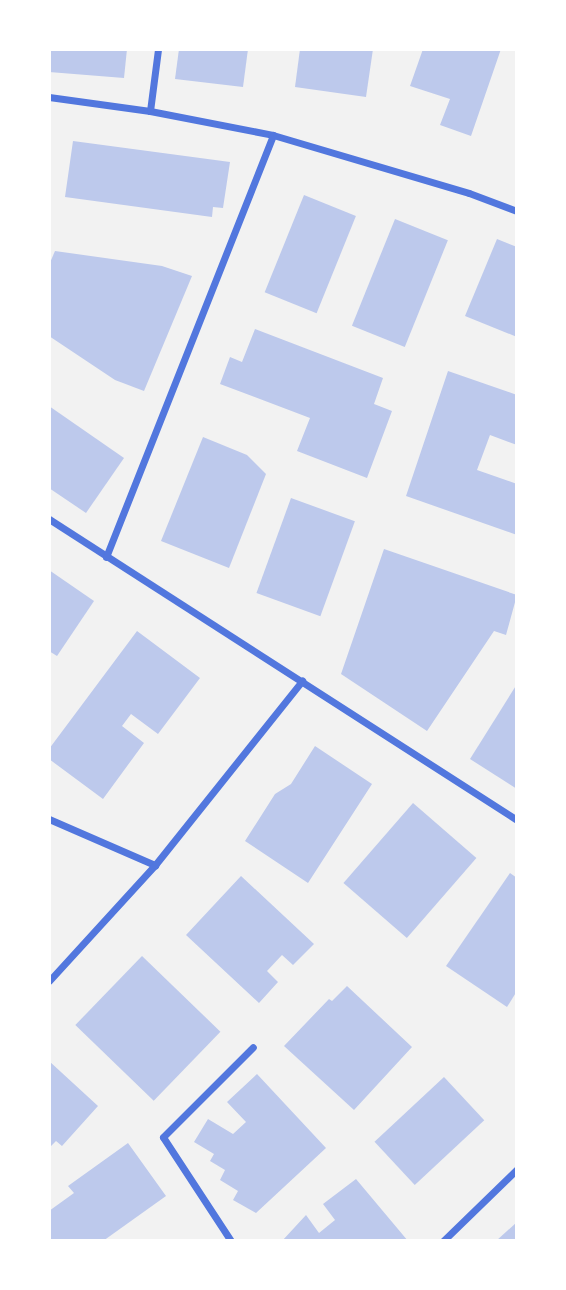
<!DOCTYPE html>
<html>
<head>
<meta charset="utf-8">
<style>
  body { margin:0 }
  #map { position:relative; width:566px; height:1290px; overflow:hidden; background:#f2f2f2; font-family:"PT Sans Narrow",sans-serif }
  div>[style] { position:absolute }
  .building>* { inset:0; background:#bdc9ec; transform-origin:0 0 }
  .minor>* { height:7px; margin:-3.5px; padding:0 3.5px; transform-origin:3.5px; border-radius:3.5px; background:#5277de }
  span { translate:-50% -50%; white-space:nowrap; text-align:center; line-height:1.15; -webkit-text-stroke:7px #fff; paint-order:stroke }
  .frame { position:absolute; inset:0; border:51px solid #fff; pointer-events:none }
</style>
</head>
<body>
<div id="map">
  <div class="building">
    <div style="clip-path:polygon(49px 49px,127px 49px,124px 78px,49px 72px)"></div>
    <div style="clip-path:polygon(179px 49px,248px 49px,243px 87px,175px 79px)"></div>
    <div style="clip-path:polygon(300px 49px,373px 49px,366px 97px,295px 87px)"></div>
    <div style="clip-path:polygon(423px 49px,501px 49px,471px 136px,440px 125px,450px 99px,410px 86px)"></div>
    <div style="clip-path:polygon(73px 141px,230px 162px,223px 208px,213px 207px,212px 217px,65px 197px)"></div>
    <div style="left:304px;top:195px;width:56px;height:105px;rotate:22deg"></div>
    <div style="left:395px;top:219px;width:57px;height:115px;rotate:22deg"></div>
    <div style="clip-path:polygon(497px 239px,517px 247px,517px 337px,465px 316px)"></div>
    <div style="clip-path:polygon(55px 251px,162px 266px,192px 276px,144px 391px,115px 380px,49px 336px,49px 265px)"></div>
    <div style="clip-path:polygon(255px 329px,383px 378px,374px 404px,392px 411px,367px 478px,297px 451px,310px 418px,220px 384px,230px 357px,242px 362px)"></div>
    <div style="clip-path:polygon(448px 371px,517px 395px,517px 445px,490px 435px,477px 470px,517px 484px,517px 535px,406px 496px)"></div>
    <div style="clip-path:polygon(49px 406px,124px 458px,86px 513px,49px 488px)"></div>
    <div style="clip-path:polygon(203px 437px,247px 455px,266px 474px,229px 568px,161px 541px)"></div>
    <div style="left:291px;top:498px;width:68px;height:101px;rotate:20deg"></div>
    <div style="clip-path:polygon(384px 549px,517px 595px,506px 635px,494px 631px,427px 731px,341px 674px)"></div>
    <div style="clip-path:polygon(49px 570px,94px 601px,57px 656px,49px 651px)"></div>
    <div style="clip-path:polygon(137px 631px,200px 678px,158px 734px,131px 714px,122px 726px,144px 743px,103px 799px,49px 759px,49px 749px)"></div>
    <div style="clip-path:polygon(517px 684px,517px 789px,470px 759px)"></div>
    <div style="clip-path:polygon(315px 746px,372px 784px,308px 883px,245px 841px,275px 794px,291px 784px)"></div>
    <div style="left:413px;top:803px;width:84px;height:106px;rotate:41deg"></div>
    <div style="clip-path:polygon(510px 873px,517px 878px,517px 991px,507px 1007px,446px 966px)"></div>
    <div style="clip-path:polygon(241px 876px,314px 944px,293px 965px,282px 955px,267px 971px,278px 982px,259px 1003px,186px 935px)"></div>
    <div style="left:142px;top:956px;width:109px;height:96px;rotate:44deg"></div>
    <div style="clip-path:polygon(347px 986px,412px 1047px,354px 1110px,284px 1046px,329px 999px,332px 1001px)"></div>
    <div style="clip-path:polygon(49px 1061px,98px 1106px,62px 1146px,56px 1141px,49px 1148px)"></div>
    <div style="clip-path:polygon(257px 1074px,326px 1148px,256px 1213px,233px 1200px,238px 1191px,220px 1180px,225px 1170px,210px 1161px,214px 1154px,194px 1142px,208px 1119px,233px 1134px,246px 1122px,227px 1102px)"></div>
    <div style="left:444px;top:1077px;width:59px;height:95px;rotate:47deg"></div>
    <div style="clip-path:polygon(128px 1143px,166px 1196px,103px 1241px,49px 1241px,49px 1211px,74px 1193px,68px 1186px)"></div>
    <div style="clip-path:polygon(356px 1179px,408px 1241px,282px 1241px,306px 1215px,319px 1233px,335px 1220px,323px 1204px)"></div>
    <div style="clip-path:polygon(517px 1222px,517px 1241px,496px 1241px)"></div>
  </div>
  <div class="minor">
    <div style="left:49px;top:97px;width:102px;rotate:7.9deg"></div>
    <div style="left:150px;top:111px;width:125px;rotate:11deg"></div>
    <div style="left:273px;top:135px;width:204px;rotate:16.5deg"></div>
    <div style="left:469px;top:193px;width:51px;rotate:20.6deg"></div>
    <div style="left:150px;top:111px;width:63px;rotate:-82.6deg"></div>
    <div style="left:49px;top:519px;width:556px;rotate:32.75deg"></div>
    <div style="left:106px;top:557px;width:454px;rotate:-68.4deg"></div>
    <div style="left:49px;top:819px;width:116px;rotate:23.5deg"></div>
    <div style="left:49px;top:981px;width:157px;rotate:-47.6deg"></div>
    <div style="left:155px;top:865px;width:236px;rotate:-51.4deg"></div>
    <div style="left:231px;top:1241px;width:124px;rotate:-123.2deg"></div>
    <div style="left:163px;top:1137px;width:127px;rotate:-45deg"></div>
    <div style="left:443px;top:1241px;width:103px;rotate:-44.2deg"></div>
  </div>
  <div class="frame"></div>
</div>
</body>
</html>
